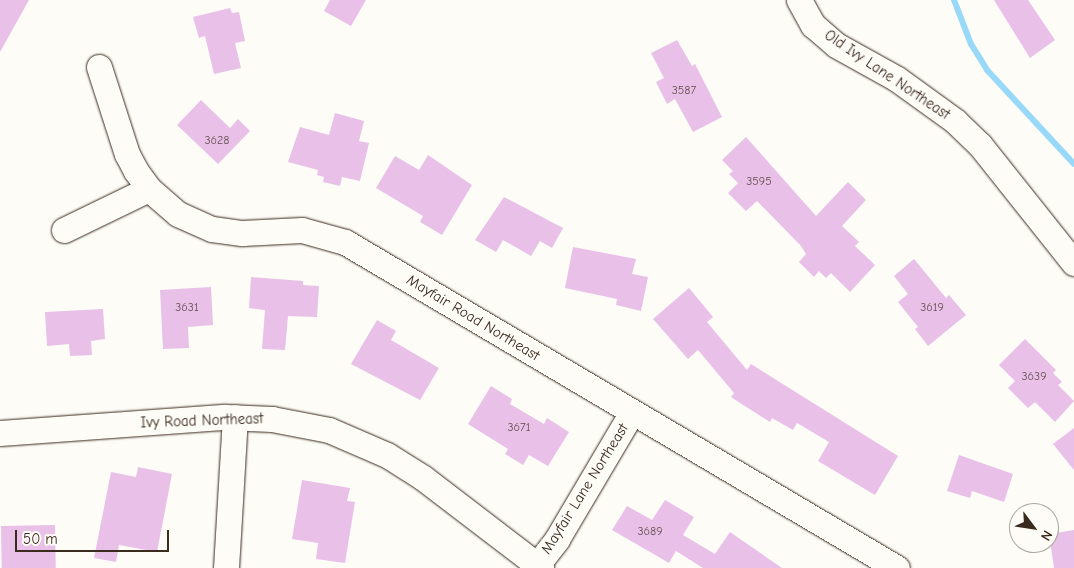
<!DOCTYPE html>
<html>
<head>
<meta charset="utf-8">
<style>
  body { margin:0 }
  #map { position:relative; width:1074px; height:568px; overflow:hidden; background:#fdfcf7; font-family:"Comic Neue",sans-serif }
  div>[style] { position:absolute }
  .stream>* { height:6px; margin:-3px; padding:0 3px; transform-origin:3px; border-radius:3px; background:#98d8f9 }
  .building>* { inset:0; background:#e8c0e8; transform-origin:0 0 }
  .roads { filter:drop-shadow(0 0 1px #3b2a1e) drop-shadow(0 0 1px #3b2a1e) }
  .minor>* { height:25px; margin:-12.5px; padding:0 12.5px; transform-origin:12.5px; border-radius:12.5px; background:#fdfcf7 }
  span { translate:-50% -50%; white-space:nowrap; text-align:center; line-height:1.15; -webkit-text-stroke:4px #fdfcf7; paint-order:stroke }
  .number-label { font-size:12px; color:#665050 }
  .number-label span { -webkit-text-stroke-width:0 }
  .street-label { font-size:15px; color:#3b2a1e }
  .north { position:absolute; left:1009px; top:503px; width:50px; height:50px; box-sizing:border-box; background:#fdfcf7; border:1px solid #afa8a0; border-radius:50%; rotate:121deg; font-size:14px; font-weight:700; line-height:20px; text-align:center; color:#3b2a1e }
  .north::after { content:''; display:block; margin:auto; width:18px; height:22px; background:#3b2a1e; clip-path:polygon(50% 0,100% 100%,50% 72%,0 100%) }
  .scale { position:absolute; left:15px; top:530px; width:154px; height:22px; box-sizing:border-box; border:2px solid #3b2a1e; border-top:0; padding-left:6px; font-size:15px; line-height:18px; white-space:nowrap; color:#3b2a1e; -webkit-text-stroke:4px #fdfcf7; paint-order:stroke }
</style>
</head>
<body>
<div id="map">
  <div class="stream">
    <div style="left:954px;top:0;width:47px;rotate:68.9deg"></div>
    <div style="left:971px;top:44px;width:31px;rotate:58deg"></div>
    <div style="left:987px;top:70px;width:128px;rotate:47.2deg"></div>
  </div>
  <div class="building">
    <div style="clip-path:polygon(0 0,29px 0,0 52px)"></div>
    <div style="clip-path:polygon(330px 0,366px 0,351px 26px,324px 11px)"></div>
    <div style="clip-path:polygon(994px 0,1028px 0,1055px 40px,1030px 58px)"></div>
    <div style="clip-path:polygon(230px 8px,232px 13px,239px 12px,245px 41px,235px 43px,241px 68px,214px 74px,205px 36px,199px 38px,193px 17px)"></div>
    <div style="clip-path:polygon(677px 40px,692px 66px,695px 64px,722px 117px,693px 132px,675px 99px,667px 104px,656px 82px,664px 78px,651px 53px)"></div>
    <div style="clip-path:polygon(201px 100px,230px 128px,238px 119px,250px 131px,218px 164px,177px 125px)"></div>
    <div style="clip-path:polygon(335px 113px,364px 121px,359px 141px,369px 143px,360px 181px,342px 177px,340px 186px,323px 182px,324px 177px,317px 175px,318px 170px,288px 162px,300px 127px,329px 135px)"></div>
    <div style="clip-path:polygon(746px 137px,816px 216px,848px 182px,866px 200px,842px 226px,859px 242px,855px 246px,875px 265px,850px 292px,831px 273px,826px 278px,819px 271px,814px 277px,799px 262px,806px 254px,801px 246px,757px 201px,746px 211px,728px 193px,738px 183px,729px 174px,733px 171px,722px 160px)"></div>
    <div style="clip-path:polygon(428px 155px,472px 185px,442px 235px,420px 222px,423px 216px,376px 188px,395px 156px,419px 170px)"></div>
    <div style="clip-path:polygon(504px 197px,563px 228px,552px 248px,540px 241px,531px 256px,503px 240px,496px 252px,475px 240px)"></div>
    <div style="clip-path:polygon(573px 247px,636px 259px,632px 274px,648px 277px,641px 311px,616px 305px,617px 299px,565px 288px)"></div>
    <div style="clip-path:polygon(914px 259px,946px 298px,949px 295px,966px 315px,928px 346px,915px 329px,918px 327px,898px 302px,908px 294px,894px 276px)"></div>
    <div style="clip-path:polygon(251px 277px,303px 281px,303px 285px,319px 286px,317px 317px,288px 316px,285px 350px,262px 349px,265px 310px,249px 308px)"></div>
    <div style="clip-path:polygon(211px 287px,213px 325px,188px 327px,189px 348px,163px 349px,160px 290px)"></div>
    <div style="clip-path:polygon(689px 288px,713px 317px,707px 322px,747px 370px,751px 364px,898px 456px,875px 495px,818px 461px,829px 442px,797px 423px,793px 430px,772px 418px,770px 422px,731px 397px,734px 393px,698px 350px,688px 359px,653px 319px)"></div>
    <div style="clip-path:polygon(103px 309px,105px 339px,91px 341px,92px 355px,70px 356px,69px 344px,47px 346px,45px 312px)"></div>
    <div style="clip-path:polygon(377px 320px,396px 331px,391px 340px,439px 368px,420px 400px,351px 364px)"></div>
    <div style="clip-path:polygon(1025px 339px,1056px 370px,1053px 373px,1062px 382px,1058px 385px,1074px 401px,1055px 422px,1035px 402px,1028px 408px,1008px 388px,1015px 381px,999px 365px)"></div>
    <div style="clip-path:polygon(491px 386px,512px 399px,510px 404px,544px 424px,547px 418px,569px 432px,548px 466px,529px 455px,523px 465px,505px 454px,508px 449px,468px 424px)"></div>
    <div style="clip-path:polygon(1074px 428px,1074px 470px,1053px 444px)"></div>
    <div style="clip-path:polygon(959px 455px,1013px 474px,1004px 502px,972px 491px,970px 498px,947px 491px)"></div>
    <div style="clip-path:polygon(138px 467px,172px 474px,157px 552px,119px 545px,116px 562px,94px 558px,111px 472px,136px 477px)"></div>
    <div style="clip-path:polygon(302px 480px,350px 488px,347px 501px,355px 502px,345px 563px,316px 559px,318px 543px,292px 539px)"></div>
    <div style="clip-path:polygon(665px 500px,694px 517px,683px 535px,715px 554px,730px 532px,782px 568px,703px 568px,676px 551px,669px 563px,612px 530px,627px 506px,652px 520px)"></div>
    <div style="left:55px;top:525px;width:43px;height:54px;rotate:89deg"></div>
    <div style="clip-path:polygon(1074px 530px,1074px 568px,1054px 568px,1049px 534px)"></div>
  </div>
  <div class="roads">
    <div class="minor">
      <div style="left:799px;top:0;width:29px;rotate:61deg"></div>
      <div style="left:813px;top:25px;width:30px;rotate:41deg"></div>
      <div style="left:836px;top:45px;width:70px;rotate:29.1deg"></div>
      <div style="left:897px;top:79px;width:72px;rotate:35.9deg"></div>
      <div style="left:955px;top:121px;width:35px;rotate:44deg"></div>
      <div style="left:980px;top:145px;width:151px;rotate:51.5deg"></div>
      <div style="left:99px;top:67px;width:91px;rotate:72.2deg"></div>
      <div style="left:127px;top:154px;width:19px;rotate:62deg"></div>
      <div style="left:136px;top:171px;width:22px;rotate:54deg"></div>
      <div style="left:149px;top:189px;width:38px;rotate:41deg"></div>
      <div style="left:178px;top:214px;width:37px;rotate:24deg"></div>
      <div style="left:212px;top:229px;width:30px;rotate:8deg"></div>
      <div style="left:242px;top:233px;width:60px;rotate:-2.9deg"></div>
      <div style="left:302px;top:230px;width:45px;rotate:15.6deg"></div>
      <div style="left:345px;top:242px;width:641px;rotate:30.57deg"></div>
      <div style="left:64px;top:230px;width:94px;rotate:-25.8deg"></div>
      <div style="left:0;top:433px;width:226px;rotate:-4.1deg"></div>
      <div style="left:225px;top:417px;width:47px;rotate:2.4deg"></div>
      <div style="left:272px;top:419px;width:58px;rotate:10.9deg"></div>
      <div style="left:329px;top:430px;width:63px;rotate:23.3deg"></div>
      <div style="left:387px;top:455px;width:41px;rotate:32.2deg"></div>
      <div style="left:422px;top:477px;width:150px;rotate:37.4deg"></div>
      <div style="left:537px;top:565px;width:33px;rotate:-52deg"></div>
      <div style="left:557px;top:539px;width:147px;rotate:-59.4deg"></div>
      <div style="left:226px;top:568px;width:151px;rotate:-86.6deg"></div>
    </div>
  </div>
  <div class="number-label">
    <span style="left:684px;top:91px">3587</span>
    <span style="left:217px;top:141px">3628</span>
    <span style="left:759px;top:182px">3595</span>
    <span style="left:187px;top:308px">3631</span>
    <span style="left:932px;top:308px">3619</span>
    <span style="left:1034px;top:377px">3639</span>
    <span style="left:519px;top:428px">3671</span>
    <span style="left:650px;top:532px">3689</span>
  </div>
  <div class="street-label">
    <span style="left:887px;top:75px;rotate:34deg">Old Ivy Lane Northeast</span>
    <span style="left:473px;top:318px;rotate:31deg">Mayfair Road Northeast</span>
    <span style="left:202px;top:421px;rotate:-2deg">Ivy Road Northeast</span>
    <span style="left:585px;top:489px;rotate:-58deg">Mayfair Lane Northeast</span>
  </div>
  <div class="north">N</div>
  <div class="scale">50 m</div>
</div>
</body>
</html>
